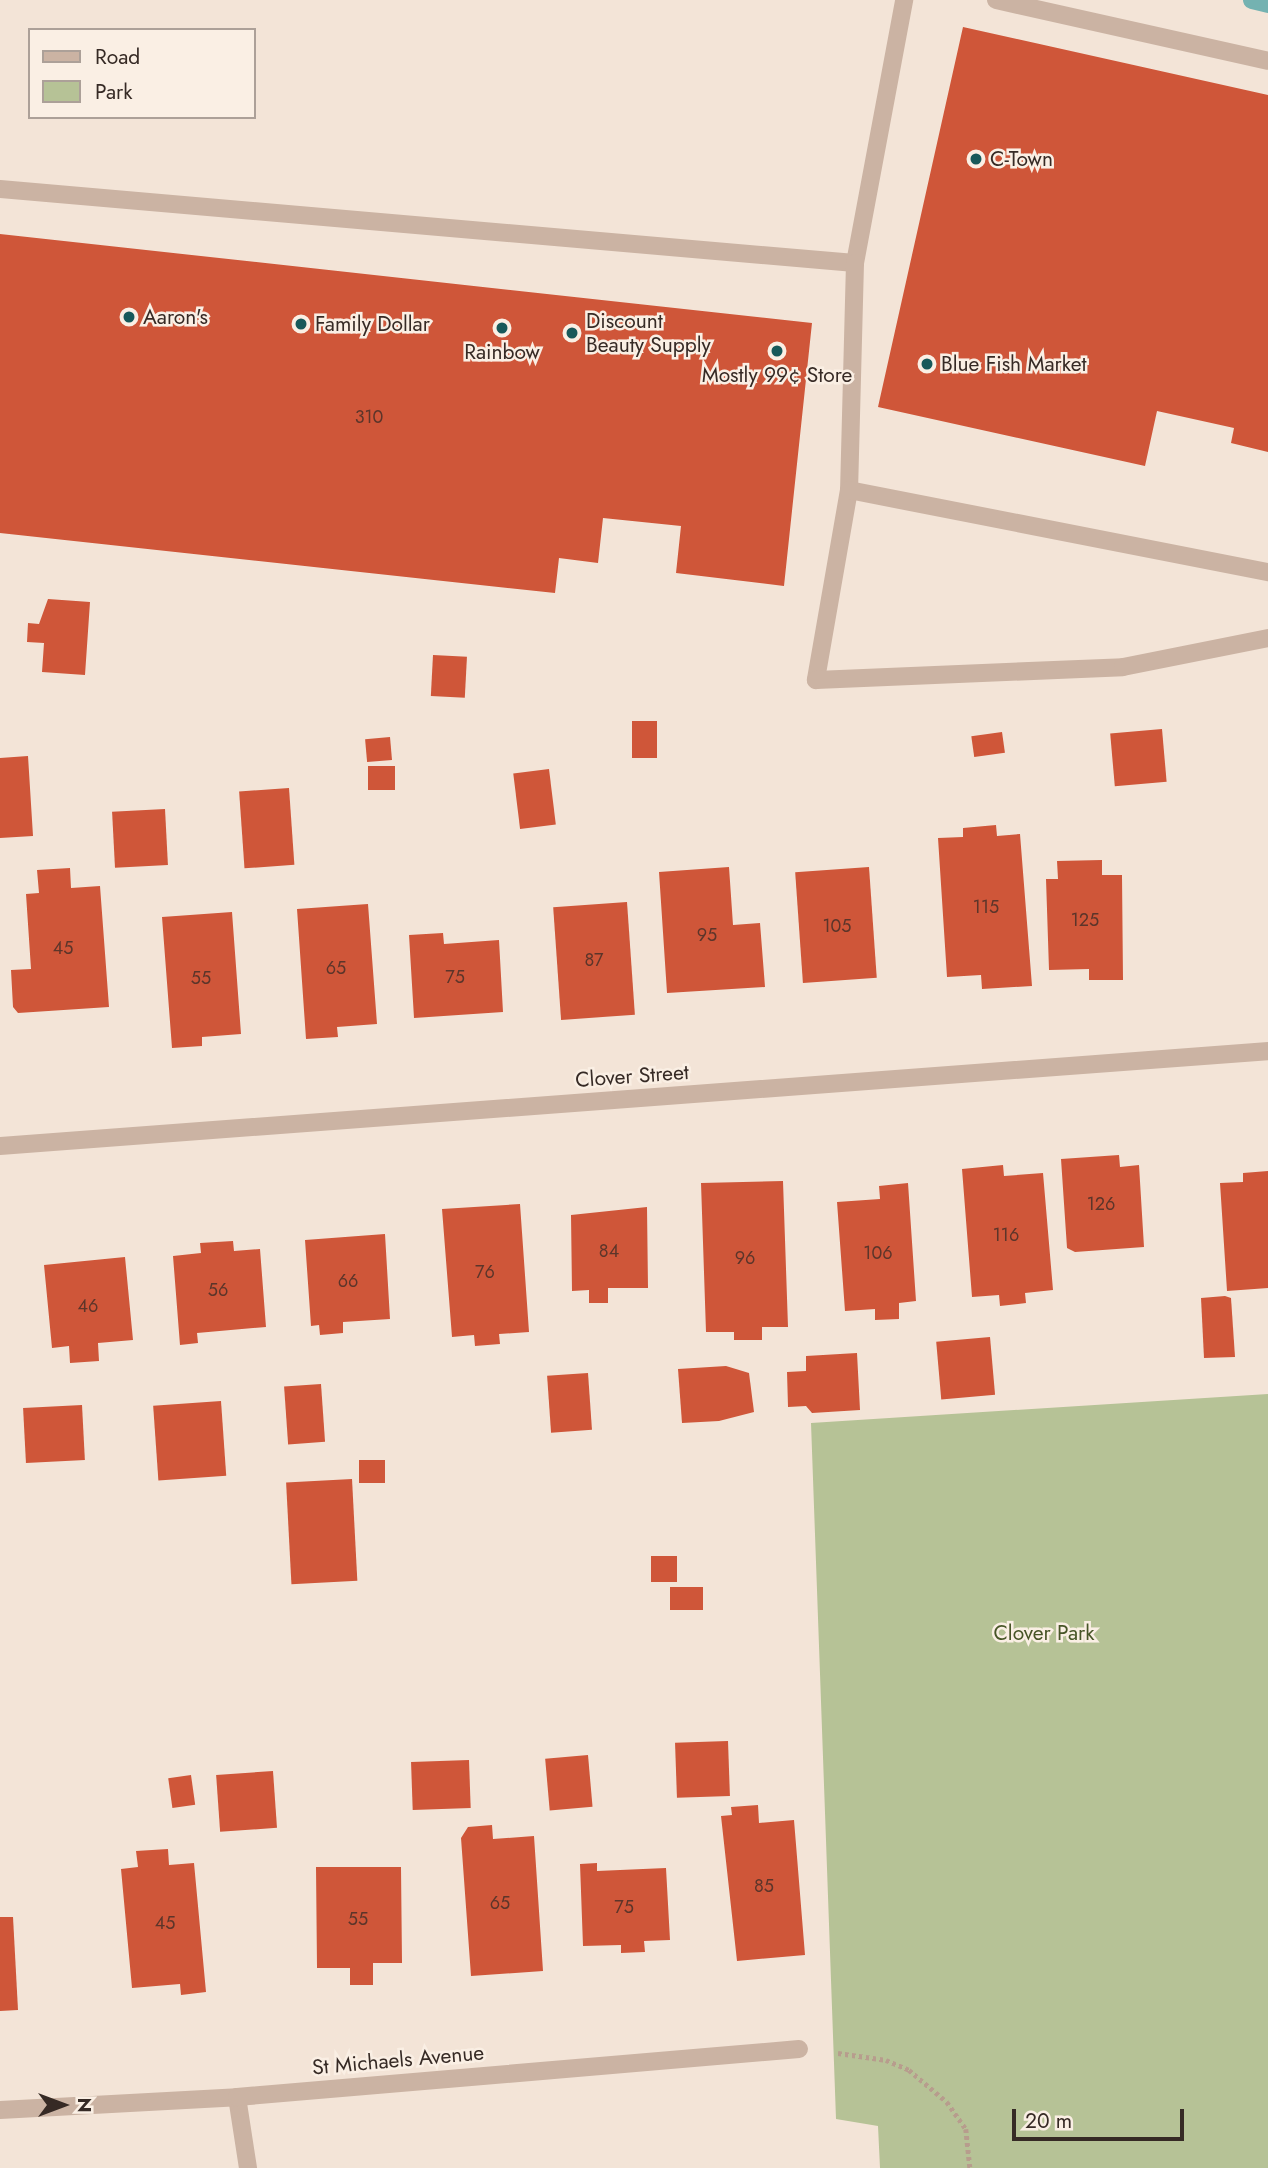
<!DOCTYPE html>
<html>
<head>
<meta charset="utf-8">
<style>
  body { margin:0 }
  #map { position:relative; width:1268px; height:2168px; overflow:hidden; background:#f3e4d7; font-family:Jost,sans-serif }
  div>[style] { position:absolute }
  .green>* { inset:0; background:#b6c296 }
  .stream>* { height:18px; margin:-9px; padding:0 9px; transform-origin:9px; border-radius:9px; background:#74b2b1 }
  .building>* { inset:0; background:#cf5639; transform-origin:0 0 }
  .path>* { height:4.5px; margin-top:-2.25px; transform-origin:0; background:repeating-linear-gradient(90deg,#b79d8d 0 3.5px,transparent 0 7px) }
  .minor>* { height:18px; margin:-9px; padding:0 9px; transform-origin:9px; border-radius:9px; background:#cbb3a3 }
  .dots>* { width:19px; height:19px; translate:-50% -50%; box-sizing:border-box; border:4px solid #faefe4; border-radius:50% }
  span { translate:-50% -50%; white-space:nowrap; text-align:center; line-height:1.15; -webkit-text-stroke:5px #faefe4; paint-order:stroke }
  .number-label { font-size:18px; color:#5c352a }
  .number-label span { -webkit-text-stroke-width:0 }
  .poi-label { font-size:21px; color:#362a25 }
  .left { translate:0 -50%; text-align:left }
  .street-label { font-size:21px; color:#362a25 }
  .park-label { font-size:21px; color:#475527 }
  .legend { position:absolute; left:28px; top:28px; width:228px; height:91px; box-sizing:border-box; background:#faefe4; border:2px solid #aca098; margin:0; padding:9px 12px; list-style:none; font-size:21px; color:#362a25 }
  .legend li { display:flex; align-items:center; gap:14px; height:35px }
  .legend b { width:35px; border:2px solid #aca098 }
  .north { position:absolute; left:28px; top:2070px; width:70px; height:70px; -webkit-text-stroke:5px #faefe4; paint-order:stroke; rotate:90deg; font-size:19px; font-weight:700; line-height:28px; text-align:center; color:#362a25 }
  .north::after { content:''; display:block; margin:auto; width:24px; height:32px; background:#362a25; clip-path:polygon(50% 0,100% 100%,50% 72%,0 100%) }
  .scale { position:absolute; left:1012px; top:2109px; width:172px; height:32px; box-sizing:border-box; border:4px solid #362a25; border-top:0; padding-left:9px; font-size:21px; line-height:24px; white-space:nowrap; color:#362a25; -webkit-text-stroke:5px #faefe4; paint-order:stroke }
</style>
</head>
<body>
<div id="map">
  <div class="green">
    <div style="clip-path:polygon(1268px 1394px,1268px 2168px,880px 2168px,878px 2126px,836px 2119px,811px 1423px)"></div>
  </div>
  <div class="stream">
    <div style="left:1252px;top:0;width:16px;rotate:14deg"></div>
  </div>
  <div class="building">
    <div style="clip-path:polygon(963px 27px,1268px 95px,1268px 452px,1231px 443px,1234px 428px,1157px 411px,1145px 466px,878px 407px)"></div>
    <div style="clip-path:polygon(0 234px,812px 323px,784px 586px,676px 573px,681px 526px,603px 518px,598px 563px,559px 558px,555px 593px,0 533px)"></div>
    <div style="clip-path:polygon(48px 599px,90px 602px,85px 675px,42px 672px,44px 643px,27px 642px,28px 623px,39px 624px)"></div>
    <div style="left:433px;top:655px;width:34px;height:41px;rotate:3deg"></div>
    <div style="left:632px;top:721px;width:25px;height:37px"></div>
    <div style="left:1162px;top:729px;width:53px;height:52px;rotate:85deg"></div>
    <div style="left:1002px;top:732px;width:21px;height:31px;rotate:82deg"></div>
    <div style="left:390px;top:737px;width:23px;height:25px;rotate:85deg"></div>
    <div style="clip-path:polygon(28px 756px,33px 836px,0 838px,0 758px)"></div>
    <div style="left:368px;top:766px;width:27px;height:24px"></div>
    <div style="left:549px;top:769px;width:56px;height:36px;rotate:83deg"></div>
    <div style="left:289px;top:788px;width:77px;height:50px;rotate:86deg"></div>
    <div style="left:165px;top:809px;width:56px;height:53px;rotate:87deg"></div>
    <div style="clip-path:polygon(996px 825px,997px 836px,1020px 834px,1032px 986px,982px 989px,981px 975px,947px 977px,938px 838px,963px 837px,963px 828px)"></div>
    <div style="clip-path:polygon(1102px 860px,1102px 875px,1122px 875px,1123px 980px,1089px 980px,1089px 969px,1049px 970px,1046px 879px,1058px 879px,1057px 861px)"></div>
    <div style="clip-path:polygon(729px 867px,733px 925px,760px 923px,765px 987px,667px 993px,659px 872px)"></div>
    <div style="left:869px;top:867px;width:111px;height:74px;rotate:86deg"></div>
    <div style="clip-path:polygon(70px 868px,71px 888px,100px 886px,109px 1007px,18px 1013px,13px 1007px,11px 970px,31px 969px,26px 894px,39px 893px,37px 870px)"></div>
    <div style="left:627px;top:902px;width:113px;height:74px;rotate:86deg"></div>
    <div style="clip-path:polygon(368px 904px,377px 1024px,337px 1027px,338px 1037px,306px 1039px,297px 909px)"></div>
    <div style="clip-path:polygon(232px 912px,241px 1034px,202px 1037px,202px 1046px,172px 1048px,162px 917px)"></div>
    <div style="clip-path:polygon(443px 933px,444px 944px,499px 940px,503px 1012px,414px 1018px,409px 935px)"></div>
    <div style="clip-path:polygon(1119px 1155px,1120px 1167px,1139px 1165px,1144px 1247px,1075px 1252px,1067px 1248px,1061px 1159px)"></div>
    <div style="clip-path:polygon(1003px 1165px,1004px 1176px,1043px 1173px,1053px 1290px,1025px 1293px,1026px 1303px,1000px 1306px,999px 1295px,972px 1297px,962px 1169px)"></div>
    <div style="clip-path:polygon(1268px 1171px,1268px 1288px,1227px 1291px,1220px 1183px,1243px 1182px,1243px 1173px)"></div>
    <div style="clip-path:polygon(783px 1181px,788px 1327px,762px 1327px,762px 1340px,734px 1340px,734px 1332px,706px 1332px,701px 1183px)"></div>
    <div style="clip-path:polygon(908px 1183px,916px 1301px,899px 1303px,899px 1319px,875px 1320px,875px 1309px,845px 1311px,837px 1202px,880px 1199px,879px 1186px)"></div>
    <div style="clip-path:polygon(520px 1204px,529px 1332px,499px 1334px,500px 1344px,475px 1346px,474px 1335px,452px 1337px,442px 1209px)"></div>
    <div style="clip-path:polygon(647px 1207px,648px 1288px,608px 1288px,608px 1303px,589px 1303px,589px 1290px,572px 1291px,571px 1215px)"></div>
    <div style="clip-path:polygon(385px 1234px,390px 1319px,343px 1322px,343px 1333px,320px 1335px,319px 1325px,311px 1326px,305px 1240px)"></div>
    <div style="clip-path:polygon(233px 1241px,234px 1251px,260px 1249px,266px 1327px,197px 1333px,198px 1343px,180px 1345px,173px 1256px,201px 1253px,200px 1243px)"></div>
    <div style="clip-path:polygon(125px 1257px,133px 1340px,98px 1343px,99px 1361px,70px 1363px,69px 1346px,52px 1348px,44px 1265px)"></div>
    <div style="clip-path:polygon(1225px 1296px,1231px 1298px,1235px 1357px,1204px 1358px,1201px 1298px)"></div>
    <div style="left:990px;top:1337px;width:58px;height:54px;rotate:85deg"></div>
    <div style="clip-path:polygon(857px 1353px,860px 1410px,812px 1413px,806px 1406px,788px 1407px,787px 1372px,806px 1371px,806px 1356px)"></div>
    <div style="clip-path:polygon(726px 1366px,749px 1373px,754px 1412px,719px 1421px,682px 1423px,678px 1369px)"></div>
    <div style="left:588px;top:1373px;width:57px;height:41px;rotate:86deg"></div>
    <div style="left:321px;top:1384px;width:58px;height:37px;rotate:86deg"></div>
    <div style="left:221px;top:1401px;width:75px;height:68px;rotate:86deg"></div>
    <div style="left:82px;top:1405px;width:55px;height:59px;rotate:87deg"></div>
    <div style="left:359px;top:1460px;width:26px;height:23px"></div>
    <div style="left:352px;top:1479px;width:102px;height:66px;rotate:87deg"></div>
    <div style="left:651px;top:1556px;width:26px;height:26px"></div>
    <div style="left:670px;top:1587px;width:33px;height:23px"></div>
    <div style="left:728px;top:1741px;width:55px;height:53px;rotate:88deg"></div>
    <div style="left:588px;top:1755px;width:52px;height:43px;rotate:85deg"></div>
    <div style="left:469px;top:1760px;width:48px;height:58px;rotate:88deg"></div>
    <div style="left:273px;top:1771px;width:57px;height:57px;rotate:86deg"></div>
    <div style="left:191px;top:1775px;width:30px;height:23px;rotate:82deg"></div>
    <div style="clip-path:polygon(758px 1805px,759px 1823px,794px 1820px,805px 1955px,737px 1961px,721px 1816px,732px 1815px,731px 1807px)"></div>
    <div style="clip-path:polygon(492px 1825px,493px 1839px,534px 1836px,543px 1971px,471px 1976px,461px 1838px,468px 1827px)"></div>
    <div style="clip-path:polygon(168px 1849px,169px 1865px,194px 1863px,206px 1992px,181px 1995px,180px 1984px,132px 1988px,121px 1869px,138px 1867px,136px 1851px)"></div>
    <div style="clip-path:polygon(597px 1863px,597px 1871px,666px 1868px,670px 1940px,644px 1941px,645px 1952px,621px 1953px,621px 1945px,583px 1946px,580px 1864px)"></div>
    <div style="clip-path:polygon(316px 1867px,401px 1867px,402px 1963px,373px 1963px,373px 1985px,350px 1985px,350px 1968px,317px 1968px)"></div>
    <div style="clip-path:polygon(0 1917px,13px 1917px,18px 2010px,0 2011px)"></div>
  </div>
  <div class="path">
    <div style="left:838px;top:2053px;width:49px;rotate:8.3deg"></div>
    <div style="left:886px;top:2060px;width:25px;rotate:23deg"></div>
    <div style="left:909px;top:2070px;width:50px;rotate:40.1deg"></div>
    <div style="left:947px;top:2102px;width:33px;rotate:55deg"></div>
    <div style="left:966px;top:2129px;width:39px;rotate:84deg"></div>
  </div>
  <div class="minor">
    <div style="left:996px;top:0;width:279px;rotate:12.6deg"></div>
    <div style="left:0;top:189px;width:858px;rotate:4.95deg"></div>
    <div style="left:855px;top:263px;width:268px;rotate:-79.4deg"></div>
    <div style="left:855px;top:263px;width:227px;rotate:91.5deg"></div>
    <div style="left:849px;top:490px;width:193px;rotate:99.9deg"></div>
    <div style="left:816px;top:680px;width:307px;rotate:-2.4deg"></div>
    <div style="left:1123px;top:667px;width:148px;rotate:-11.3deg"></div>
    <div style="left:849px;top:490px;width:427px;rotate:11.1deg"></div>
    <div style="left:0;top:1146px;width:1272px;rotate:-4.28deg"></div>
    <div style="left:237px;top:2097px;width:72px;rotate:81.2deg"></div>
    <div style="left:0;top:2110px;width:237px;rotate:-3.1deg"></div>
    <div style="left:237px;top:2097px;width:564px;rotate:-4.88deg"></div>
  </div>
  <div class="dots">
    <div style="left:976px;top:159px;background:#18595a"></div>
    <div style="left:129px;top:317px;background:#18595a"></div>
    <div style="left:301px;top:324px;background:#18595a"></div>
    <div style="left:502px;top:328px;background:#18595a"></div>
    <div style="left:572px;top:333px;background:#18595a"></div>
    <div style="left:777px;top:351px;background:#18595a"></div>
    <div style="left:927px;top:364px;background:#18595a"></div>
  </div>
  <div class="number-label">
    <span style="left:369px;top:417px">310</span>
    <span style="left:986px;top:907px">115</span>
    <span style="left:1085px;top:920px">125</span>
    <span style="left:837px;top:926px">105</span>
    <span style="left:707px;top:935px">95</span>
    <span style="left:63px;top:948px">45</span>
    <span style="left:594px;top:960px">87</span>
    <span style="left:336px;top:968px">65</span>
    <span style="left:455px;top:977px">75</span>
    <span style="left:201px;top:978px">55</span>
    <span style="left:1101px;top:1204px">126</span>
    <span style="left:1006px;top:1235px">116</span>
    <span style="left:609px;top:1251px">84</span>
    <span style="left:878px;top:1253px">106</span>
    <span style="left:745px;top:1258px">96</span>
    <span style="left:485px;top:1272px">76</span>
    <span style="left:348px;top:1281px">66</span>
    <span style="left:218px;top:1290px">56</span>
    <span style="left:88px;top:1306px">46</span>
    <span style="left:764px;top:1886px">85</span>
    <span style="left:500px;top:1903px">65</span>
    <span style="left:624px;top:1907px">75</span>
    <span style="left:358px;top:1919px">55</span>
    <span style="left:165px;top:1923px">45</span>
  </div>
  <div class="poi-label">
    <span class="left" style="left:990px;top:159px">C-Town</span>
    <span class="left" style="left:143px;top:317px">Aaron's</span>
    <span class="left" style="left:586px;top:333px">Discount<br>Beauty Supply</span>
    <span class="left" style="left:315px;top:324px">Family Dollar</span>
    <span style="left:502px;top:352px">Rainbow</span>
    <span class="left" style="left:941px;top:364px">Blue Fish Market</span>
    <span style="left:777px;top:375px">Mostly 99¢ Store</span>
  </div>
  <div class="street-label">
    <span style="left:632px;top:1076px;rotate:-4deg">Clover Street</span>
    <span style="left:398px;top:2060px;rotate:-5deg">St Michaels Avenue</span>
  </div>
  <div class="park-label">
    <span style="left:1044px;top:1633px">Clover Park</span>
  </div>
  <ul class="legend">
  <li><b style="height:9px;background:#cbb3a3"></b>Road</li>
  <li><b style="height:19px;background:#b6c296"></b>Park</li>
  </ul>
  <div class="north">N</div>
  <div class="scale">20 m</div>
</div>
</body>
</html>
